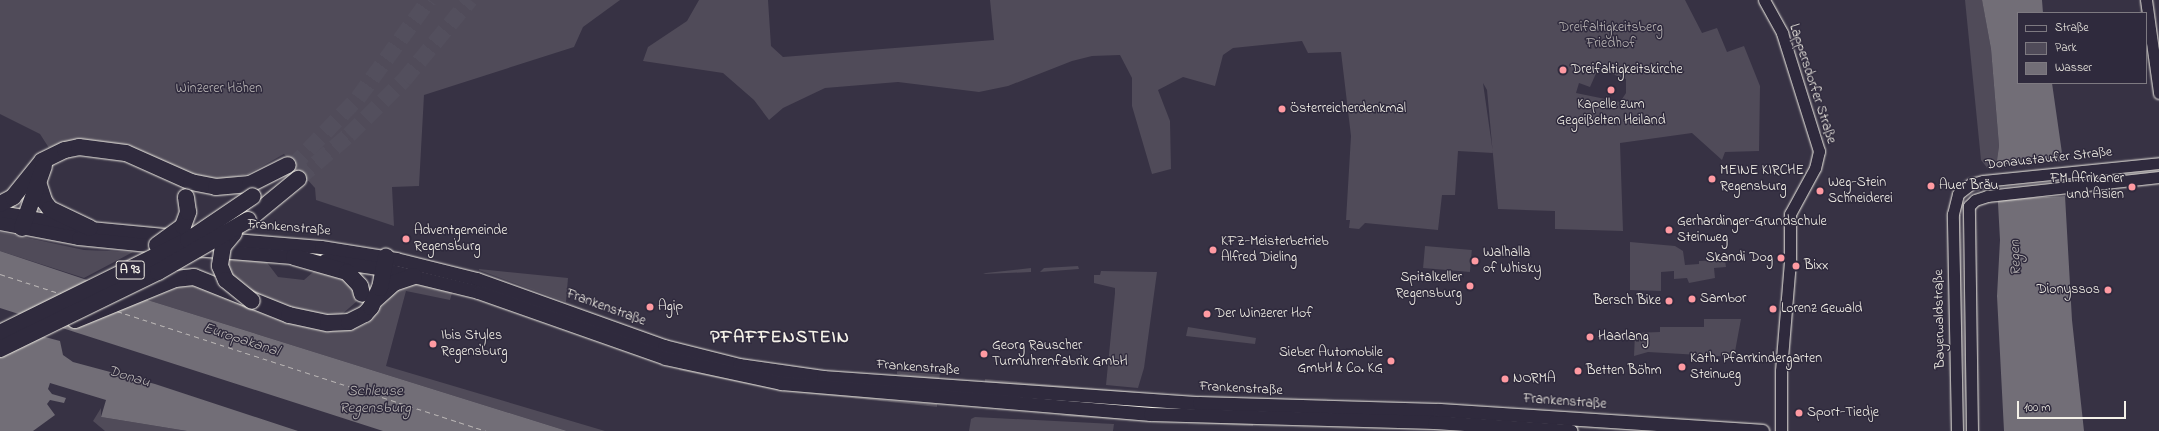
<!DOCTYPE html>
<html>
<head>
<meta charset="utf-8">
<style>
  body { margin:0 }
  #map { position:relative; width:2159px; height:431px; overflow:hidden; background:#373244; font-family:"Indie Flower",sans-serif }
  div>[style] { position:absolute }
  .green>* { inset:0; background:#504b59; transform-origin:0 0 }
  .water>* { inset:0; background:#726e77 }
  .pier>* { inset:0; background:#373244; transform-origin:0 0 }
  .ferry>* { height:1px; margin-top:-0.5px; transform-origin:0; background:repeating-linear-gradient(90deg,#bab6b5 0 5px,transparent 0 9px) }
  .motorway-tunnel>* { height:16px; margin-top:-8px; transform-origin:0; background:repeating-linear-gradient(90deg,#534f5d 0 16px,transparent 0 24px) }
  .roads { filter:drop-shadow(0 0 1px #f4f1e8) drop-shadow(0 0 1px #f4f1e8) }
  .tertiary>* { height:11px; margin:-5.5px; padding:0 5.5px; transform-origin:5.5px; border-radius:5.5px; background:#2f2a3d }
  .secondary>* { height:13px; margin:-6.5px; padding:0 6.5px; transform-origin:6.5px; border-radius:6.5px; background:#2f2a3d }
  .motorway>* { height:16px; margin:-8px; padding:0 8px; transform-origin:8px; border-radius:8px; background:#2f2a3d }
  .bridges { filter:drop-shadow(0 0 1px #f4f1e8) drop-shadow(0 0 1px #f4f1e8) }
  .motorway-bridge>* { height:16px; margin:-8px; padding:0 8px; transform-origin:8px; border-radius:8px; background:#2f2a3d }
  .dots>* { width:11px; height:11px; translate:-50% -50%; box-sizing:border-box; border:2px solid #2f2a3d; border-radius:50% }
  span { translate:-50% -50%; white-space:nowrap; text-align:center; line-height:1.15; -webkit-text-stroke:3px #2f2a3d; paint-order:stroke }
  .shield-label span { padding:1px 3px; background:#2f2a3d; border:1px solid; border-radius:3px; -webkit-text-stroke-width:0 }
  .shield-label { font-size:13px; color:#f4f1e8; font-weight:700 }
  .park-label { font-size:14px; color:#bbb7b6 }
  .poi-label { font-size:14px; color:#f4f1e8 }
  .left { translate:0 -50%; text-align:left }
  .right { translate:-100% -50%; text-align:right }
  .street-label { font-size:14px; color:#f4f1e8 }
  .water-label { font-size:15px; color:#bab6b5; font-style:italic }
  .district-label { font-size:18px; color:#f4f1e8; font-weight:700; letter-spacing:1px }
  .legend { position:absolute; left:2017px; top:12px; width:130px; height:72px; box-sizing:border-box; background:#2f2a3d; border:1px solid #7e7a81; margin:0; padding:5px 7px; list-style:none; font-size:12px; color:#f4f1e8 }
  .legend li { display:flex; align-items:center; gap:8px; height:20px }
  .legend b { width:20px; border:1px solid #7e7a81 }
  .scale { position:absolute; left:2017px; top:401px; width:109px; height:18px; box-sizing:border-box; border:2px solid #f4f1e8; border-top:0; padding-left:5px; font-size:12px; line-height:14px; white-space:nowrap; color:#f4f1e8; -webkit-text-stroke:3px #2f2a3d; paint-order:stroke }
</style>
</head>
<body>
<div id="map">
  <div class="green">
    <div style="clip-path:polygon(0 0,620px 0,583px 27px,574px 47px,424px 95px,419px 186px,392px 187px,394px 226px,316px 200px,315px 188px,284px 154px,248px 174px,225px 179px,206px 178px,183px 172px,132px 148px,95px 141px,73px 142px,49px 148px,40px 134px,0 114px)"></div>
    <div style="clip-path:polygon(evenodd,699px 0,768px 0,771px 46px,783px 57px,994px 40px,990px 0,1685px 0,1702px 33px,1717px 28px,1727px 52px,1744px 46px,1760px 86px,1759px 151px,1725px 152px,1722px 160px,1692px 133px,1620px 143px,1623px 231px,1555px 229px,1555px 211px,1498px 209px,1487px 90px,1483px 83px,1493px 153px,1458px 151px,1455px 195px,1442px 195px,1438px 230px,1365px 223px,1359px 229px,1349px 228px,1350px 220px,1346px 220px,1351px 136px,1341px 52px,1308px 53px,1302px 41px,1233px 48px,1223px 55px,1215px 86px,1183px 77px,1158px 90px,1170px 121px,1171px 169px,1152px 174px,1132px 106px,1132px 78px,1120px 55px,1092px 56px,1072px 61px,1008px 86px,979px 92px,898px 82px,825px 88px,783px 108px,769px 120px,754px 100px,723px 73px,643px 61px,648px 47px,687px 21px,699px 0,1598px 69px,1626px 79px,1626px 93px,1620px 102px,1576px 93px,1579px 83px,1590px 87px,1598px 69px)"></div>
    <div style="clip-path:polygon(1965px 0,1982px 0,1983px 5px,1991px 49px,1999px 146px,1996px 167px,1988px 169px,1981px 160px)"></div>
    <div style="clip-path:polygon(1959px 215px,1961px 215px,1967px 422px,1959px 307px)"></div>
    <div style="clip-path:polygon(0 232px,84px 250px,133px 252px,84px 278px,0 251px)"></div>
    <div style="clip-path:polygon(1630px 242px,1675px 246px,1683px 251px,1685px 265px,1699px 264px,1699px 261px,1725px 260px,1726px 267px,1714px 268px,1715px 278px,1689px 283px,1687px 278px,1674px 279px,1674px 271px,1661px 272px,1661px 291px,1630px 290px)"></div>
    <div style="left:1425px;top:246px;width:47px;height:22px;rotate:5deg"></div>
    <div style="clip-path:polygon(224px 256px,265px 260px,278px 277px,304px 280px,320px 266px,344px 274px,357px 296px,356px 302px,341px 315px,326px 316px,292px 308px,262px 297px,230px 277px)"></div>
    <div style="clip-path:polygon(1078px 266px,1079px 269px,1040px 272px,1044px 268px)"></div>
    <div style="clip-path:polygon(1031px 268px,1031px 272px,983px 274px,986px 273px)"></div>
    <div style="clip-path:polygon(479px 269px,568px 278px,566px 302px,479px 270px)"></div>
    <div style="clip-path:polygon(1101px 271px,1157px 272px,1144px 368px,1138px 388px,1106px 385px,1115px 293px,1115px 288px,1094px 283px,1094px 275px,1100px 275px)"></div>
    <div style="clip-path:polygon(192px 281px,273px 318px,326px 331px,351px 330px,368px 323px,394px 291px,412px 284px,453px 290px,450px 300px,406px 291px,386px 366px,605px 431px,567px 431px,138px 297px)"></div>
    <div style="clip-path:polygon(1704px 319px,1741px 319px,1734px 357px,1648px 352px,1634px 356px,1635px 333px,1660px 332px,1660px 327px,1704px 327px)"></div>
    <div style="clip-path:polygon(1188px 327px,1256px 338px,1255px 344px,1186px 336px)"></div>
    <div style="clip-path:polygon(680px 366px,886px 400px,937px 404px,937px 407px,776px 390px,679px 370px)"></div>
    <div style="clip-path:polygon(897px 371px,934px 374px,940px 374px,939px 380px,919px 379px,897px 374px)"></div>
    <div style="clip-path:polygon(985px 379px,1135px 392px,1135px 393px,985px 382px)"></div>
    <div style="clip-path:polygon(101px 408px,101px 417px,187px 431px,105px 431px,93px 421px)"></div>
    <div style="clip-path:polygon(1075px 413px,1253px 424px,1253px 426px,1060px 416px)"></div>
    <div style="clip-path:polygon(975px 417px,1114px 424px,1113px 431px,969px 431px,971px 419px)"></div>
  </div>
  <div class="water">
    <div style="clip-path:polygon(1982px 0,2042px 0,2043px 13px,2018px 13px,2018px 83px,2052px 83px,2063px 160px,2072px 320px,2084px 431px,2004px 431px,1997px 296px,2000px 240px,1996px 167px,1999px 146px,1991px 49px)"></div>
    <div style="clip-path:polygon(0 251px,138px 297px,567px 431px,383px 431px,0 308px)"></div>
    <div style="clip-path:polygon(0 325px,60px 341px,63px 355px,73px 362px,155px 384px,298px 431px,187px 431px,101px 417px,106px 400px,50px 383px,48px 389px,52px 394px,66px 398px,64px 403px,50px 400px,47px 404px,55px 415px,33px 431px,0 431px)"></div>
  </div>
  <div class="pier">
    <div style="left:2065px;top:161px;width:35px;height:71px;rotate:87deg"></div>
  </div>
  <div class="ferry">
    <div style="left:0;top:274px;width:65px;rotate:17.9deg"></div>
    <div style="left:117px;top:311px;width:389px;rotate:18deg"></div>
  </div>
  <div class="motorway-tunnel">
    <div style="left:292px;top:167px;width:95px;rotate:-46.3deg"></div>
    <div style="left:358px;top:98px;width:121px;rotate:-54.1deg"></div>
    <div style="left:298px;top:179px;width:67px;rotate:-40.8deg"></div>
    <div style="left:349px;top:135px;width:78px;rotate:-45deg"></div>
    <div style="left:404px;top:80px;width:104px;rotate:-50.5deg"></div>
  </div>
  <div class="roads">
    <div class="tertiary">
      <div style="left:1764px;top:0;width:38px;rotate:61deg"></div>
      <div style="left:1782px;top:33px;width:124px;rotate:72.6deg"></div>
      <div style="left:1819px;top:151px;width:17px;rotate:103deg"></div>
      <div style="left:1815px;top:168px;width:52px;rotate:118.5deg"></div>
      <div style="left:1790px;top:214px;width:47px;rotate:90deg"></div>
      <div style="left:1790px;top:261px;width:110px;rotate:94.7deg"></div>
      <div style="left:1781px;top:371px;width:60px;rotate:90deg"></div>
      <div style="left:2146px;top:0;width:94px;rotate:82deg"></div>
      <div style="left:1957px;top:431px;width:217px;rotate:-91.1deg"></div>
      <div style="left:1953px;top:214px;width:21px;rotate:-76deg"></div>
      <div style="left:1958px;top:194px;width:16px;rotate:-38deg"></div>
      <div style="left:1971px;top:184px;width:12px;rotate:-14deg"></div>
      <div style="left:1983px;top:181px;width:177px;rotate:-5.8deg"></div>
      <div style="left:1972px;top:431px;width:225px;rotate:-90.8deg"></div>
      <div style="left:1969px;top:206px;width:8px;rotate:-45deg"></div>
      <div style="left:1975px;top:200px;width:13px;rotate:-18deg"></div>
      <div style="left:1987px;top:196px;width:173px;rotate:-6.3deg"></div>
    </div>
    <div class="secondary">
      <div style="left:0;top:212px;width:91px;rotate:10.1deg"></div>
      <div style="left:90px;top:228px;width:85px;rotate:5.4deg"></div>
      <div style="left:0;top:223px;width:79px;rotate:10.9deg"></div>
      <div style="left:78px;top:238px;width:88px;rotate:5.8deg"></div>
      <div style="left:222px;top:239px;width:99px;rotate:4.6deg"></div>
      <div style="left:321px;top:247px;width:76px;rotate:9.1deg"></div>
      <div style="left:396px;top:259px;width:83px;rotate:13.9deg"></div>
      <div style="left:477px;top:279px;width:199px;rotate:19.7deg"></div>
      <div style="left:664px;top:346px;width:77px;rotate:14.2deg"></div>
      <div style="left:739px;top:365px;width:85px;rotate:8.1deg"></div>
      <div style="left:823px;top:377px;width:377px;rotate:4deg"></div>
      <div style="left:1199px;top:403px;width:240px;rotate:1.7deg"></div>
      <div style="left:1439px;top:410px;width:324px;rotate:3.7deg"></div>
      <div style="left:194px;top:249px;width:110px;rotate:4.7deg"></div>
      <div style="left:325px;top:260px;width:60px;rotate:8.7deg"></div>
      <div style="left:384px;top:269px;width:97px;rotate:13.7deg"></div>
      <div style="left:478px;top:292px;width:198px;rotate:19.4deg"></div>
      <div style="left:665px;top:358px;width:119px;rotate:12.2deg"></div>
      <div style="left:781px;top:383px;width:370px;rotate:4.8deg"></div>
      <div style="left:1150px;top:414px;width:284px;rotate:1.6deg"></div>
      <div style="left:1434px;top:422px;width:137px;rotate:3.8deg"></div>
    </div>
    <div class="motorway">
      <div style="left:38px;top:182px;width:20px;rotate:72deg"></div>
      <div style="left:44px;top:201px;width:10px;rotate:53deg"></div>
      <div style="left:50px;top:209px;width:44px;rotate:25.4deg"></div>
      <div style="left:0;top:204px;width:15px;rotate:-28deg"></div>
      <div style="left:13px;top:197px;width:46px;rotate:-51.1deg"></div>
      <div style="left:42px;top:161px;width:25px;rotate:-26deg"></div>
      <div style="left:65px;top:150px;width:14px;rotate:-12deg"></div>
      <div style="left:79px;top:147px;width:47px;rotate:7.3deg"></div>
      <div style="left:126px;top:153px;width:71px;rotate:24deg"></div>
      <div style="left:191px;top:182px;width:25px;rotate:11deg"></div>
      <div style="left:216px;top:187px;width:34px;rotate:-5deg"></div>
      <div style="left:250px;top:184px;width:42px;rotate:-26.6deg"></div>
      <div style="left:248px;top:220px;width:65px;rotate:-39.4deg"></div>
      <div style="left:22px;top:228px;width:66px;rotate:-70.5deg"></div>
      <div style="left:294px;top:257px;width:55px;rotate:15.8deg"></div>
      <div style="left:347px;top:272px;width:19px;rotate:47deg"></div>
      <div style="left:360px;top:286px;width:8px;rotate:76deg"></div>
      <div style="left:376px;top:299px;width:24px;rotate:-42deg"></div>
      <div style="left:394px;top:283px;width:21px;rotate:-19deg"></div>
      <div style="left:75px;top:320px;width:108px;rotate:-22.3deg"></div>
      <div style="left:175px;top:279px;width:19px;rotate:-6deg"></div>
      <div style="left:194px;top:277px;width:102px;rotate:21.8deg"></div>
      <div style="left:289px;top:315px;width:40px;rotate:12deg"></div>
      <div style="left:328px;top:323px;width:21px;rotate:-3deg"></div>
      <div style="left:349px;top:322px;width:18px;rotate:-27deg"></div>
      <div style="left:365px;top:314px;width:9px;rotate:-49deg"></div>
      <div style="left:371px;top:307px;width:21px;rotate:-65deg"></div>
      <div style="left:380px;top:288px;width:32px;rotate:-79deg"></div>
    </div>
  </div>
  <div class="bridges">
    <div class="motorway-bridge">
      <div style="left:234px;top:233px;width:17px;rotate:130deg"></div>
      <div style="left:223px;top:246px;width:20px;rotate:99deg"></div>
      <div style="left:220px;top:266px;width:15px;rotate:67deg"></div>
      <div style="left:226px;top:280px;width:33px;rotate:39deg"></div>
      <div style="left:157px;top:245px;width:32px;rotate:-36deg"></div>
      <div style="left:183px;top:226px;width:15px;rotate:-70deg"></div>
      <div style="left:188px;top:212px;width:15px;rotate:-98deg"></div>
      <div style="left:0;top:333px;width:210px;rotate:-26.3deg"></div>
      <div style="left:188px;top:240px;width:78px;rotate:-34.1deg"></div>
      <div style="left:0;top:349px;width:176px;rotate:-26deg"></div>
      <div style="left:158px;top:272px;width:104px;rotate:-30deg"></div>
    </div>
  </div>
  <div class="dots">
    <div style="left:1563px;top:70px;background:#ff9aa2"></div>
    <div style="left:1611px;top:90px;background:#ff9aa2"></div>
    <div style="left:1282px;top:109px;background:#ff9aa2"></div>
    <div style="left:1712px;top:179px;background:#ff9aa2"></div>
    <div style="left:1931px;top:186px;background:#ff9aa2"></div>
    <div style="left:2132px;top:187px;background:#ff9aa2"></div>
    <div style="left:1820px;top:191px;background:#ff9aa2"></div>
    <div style="left:1669px;top:230px;background:#ff9aa2"></div>
    <div style="left:406px;top:239px;background:#ff9aa2"></div>
    <div style="left:1213px;top:250px;background:#ff9aa2"></div>
    <div style="left:1781px;top:258px;background:#ff9aa2"></div>
    <div style="left:1475px;top:261px;background:#ff9aa2"></div>
    <div style="left:1796px;top:266px;background:#ff9aa2"></div>
    <div style="left:1470px;top:286px;background:#ff9aa2"></div>
    <div style="left:2108px;top:290px;background:#ff9aa2"></div>
    <div style="left:1692px;top:299px;background:#ff9aa2"></div>
    <div style="left:1669px;top:301px;background:#ff9aa2"></div>
    <div style="left:650px;top:307px;background:#ff9aa2"></div>
    <div style="left:1773px;top:309px;background:#ff9aa2"></div>
    <div style="left:1207px;top:314px;background:#ff9aa2"></div>
    <div style="left:1590px;top:337px;background:#ff9aa2"></div>
    <div style="left:433px;top:344px;background:#ff9aa2"></div>
    <div style="left:984px;top:354px;background:#ff9aa2"></div>
    <div style="left:1391px;top:361px;background:#ff9aa2"></div>
    <div style="left:1682px;top:367px;background:#ff9aa2"></div>
    <div style="left:1578px;top:371px;background:#ff9aa2"></div>
    <div style="left:1505px;top:379px;background:#ff9aa2"></div>
    <div style="left:1799px;top:413px;background:#ff9aa2"></div>
  </div>
  <div class="shield-label">
    <span style="left:130px;top:270px">A 93</span>
  </div>
  <div class="park-label">
    <span style="left:1611px;top:36px">Dreifaltigkeitsberg<br>Friedhof</span>
    <span style="left:219px;top:89px">Winzerer Höhen</span>
  </div>
  <div class="poi-label">
    <span class="left" style="left:1571px;top:70px">Dreifaltigkeitskirche</span>
    <span style="left:1611px;top:113px">Kapelle zum<br>Gegeißelten Heiland</span>
    <span class="left" style="left:1290px;top:109px">Österreicherdenkmal</span>
    <span class="left" style="left:1720px;top:179px">MEINE KIRCHE<br>Regensburg</span>
    <span class="right" style="left:2124px;top:187px">FM Afrikaner<br>und Asien</span>
    <span class="left" style="left:1828px;top:191px">Weg-Stein<br>Schneiderei</span>
    <span class="left" style="left:1939px;top:186px">Auer Bräu</span>
    <span class="left" style="left:1677px;top:230px">Gerhardinger-Grundschule<br>Steinweg</span>
    <span class="left" style="left:414px;top:239px">Adventgemeinde<br>Regensburg</span>
    <span class="left" style="left:1221px;top:250px">KFZ-Meisterbetrieb<br>Alfred Dieling</span>
    <span class="left" style="left:1483px;top:261px">Walhalla<br>of Whisky</span>
    <span class="right" style="left:1773px;top:258px">Skandi Dog</span>
    <span class="left" style="left:1804px;top:266px">Bixx</span>
    <span class="right" style="left:1462px;top:286px">Spitalkeller<br>Regensburg</span>
    <span class="right" style="left:2100px;top:290px">Dionyssos</span>
    <span class="left" style="left:1700px;top:299px">Sambor</span>
    <span class="right" style="left:1661px;top:301px">Bersch Bike</span>
    <span class="left" style="left:658px;top:307px">Agip</span>
    <span class="left" style="left:1781px;top:309px">Lorenz Gewald</span>
    <span class="left" style="left:1215px;top:314px">Der Winzerer Hof</span>
    <span class="left" style="left:441px;top:344px">Ibis Styles<br>Regensburg</span>
    <span class="left" style="left:1598px;top:337px">Haarlang</span>
    <span class="left" style="left:992px;top:354px">Georg Rauscher<br>Turmuhrenfabrik GmbH</span>
    <span class="right" style="left:1383px;top:361px">Sieber Automobile<br>GmbH &amp; Co. KG</span>
    <span class="left" style="left:1690px;top:367px">Kath. Pfarrkindergarten<br>Steinweg</span>
    <span class="left" style="left:1586px;top:371px">Betten Böhm</span>
    <span class="left" style="left:1513px;top:379px">NORMA</span>
    <span class="left" style="left:1807px;top:413px">Sport-Tiedje</span>
  </div>
  <div class="street-label">
    <span style="left:1812px;top:84px;rotate:72deg">Lappersdorfer Straße</span>
    <span style="left:2049px;top:159px;rotate:-6deg">Donaustaufer Straße</span>
    <span style="left:289px;top:228px;rotate:5deg">Frankenstraße</span>
    <span style="left:606px;top:308px;rotate:20deg">Frankenstraße</span>
    <span style="left:1940px;top:319px;rotate:-91deg">Bayerwaldstraße</span>
    <span style="left:918px;top:368px;rotate:4deg">Frankenstraße</span>
    <span style="left:1241px;top:389px;rotate:3deg">Frankenstraße</span>
    <span style="left:1565px;top:402px;rotate:4deg">Frankenstraße</span>
  </div>
  <div class="water-label">
    <span style="left:2016px;top:258px;rotate:-92deg">Regen</span>
    <span style="left:241px;top:340px;rotate:18deg">Europakanal</span>
    <span style="left:129px;top:377px;rotate:17deg">Donau</span>
    <span style="left:375px;top:400px">Schleuse<br>Regensburg</span>
  </div>
  <div class="district-label">
    <span style="left:780px;top:338px">PFAFFENSTEIN</span>
  </div>
  <ul class="legend">
  <li><b style="height:5px;background:#2f2a3d"></b>Straße</li>
  <li><b style="height:11px;background:#504b59"></b>Park</li>
  <li><b style="height:11px;background:#726e77"></b>Wasser</li>
  </ul>
  <div class="scale">100 m</div>
</div>
</body>
</html>
